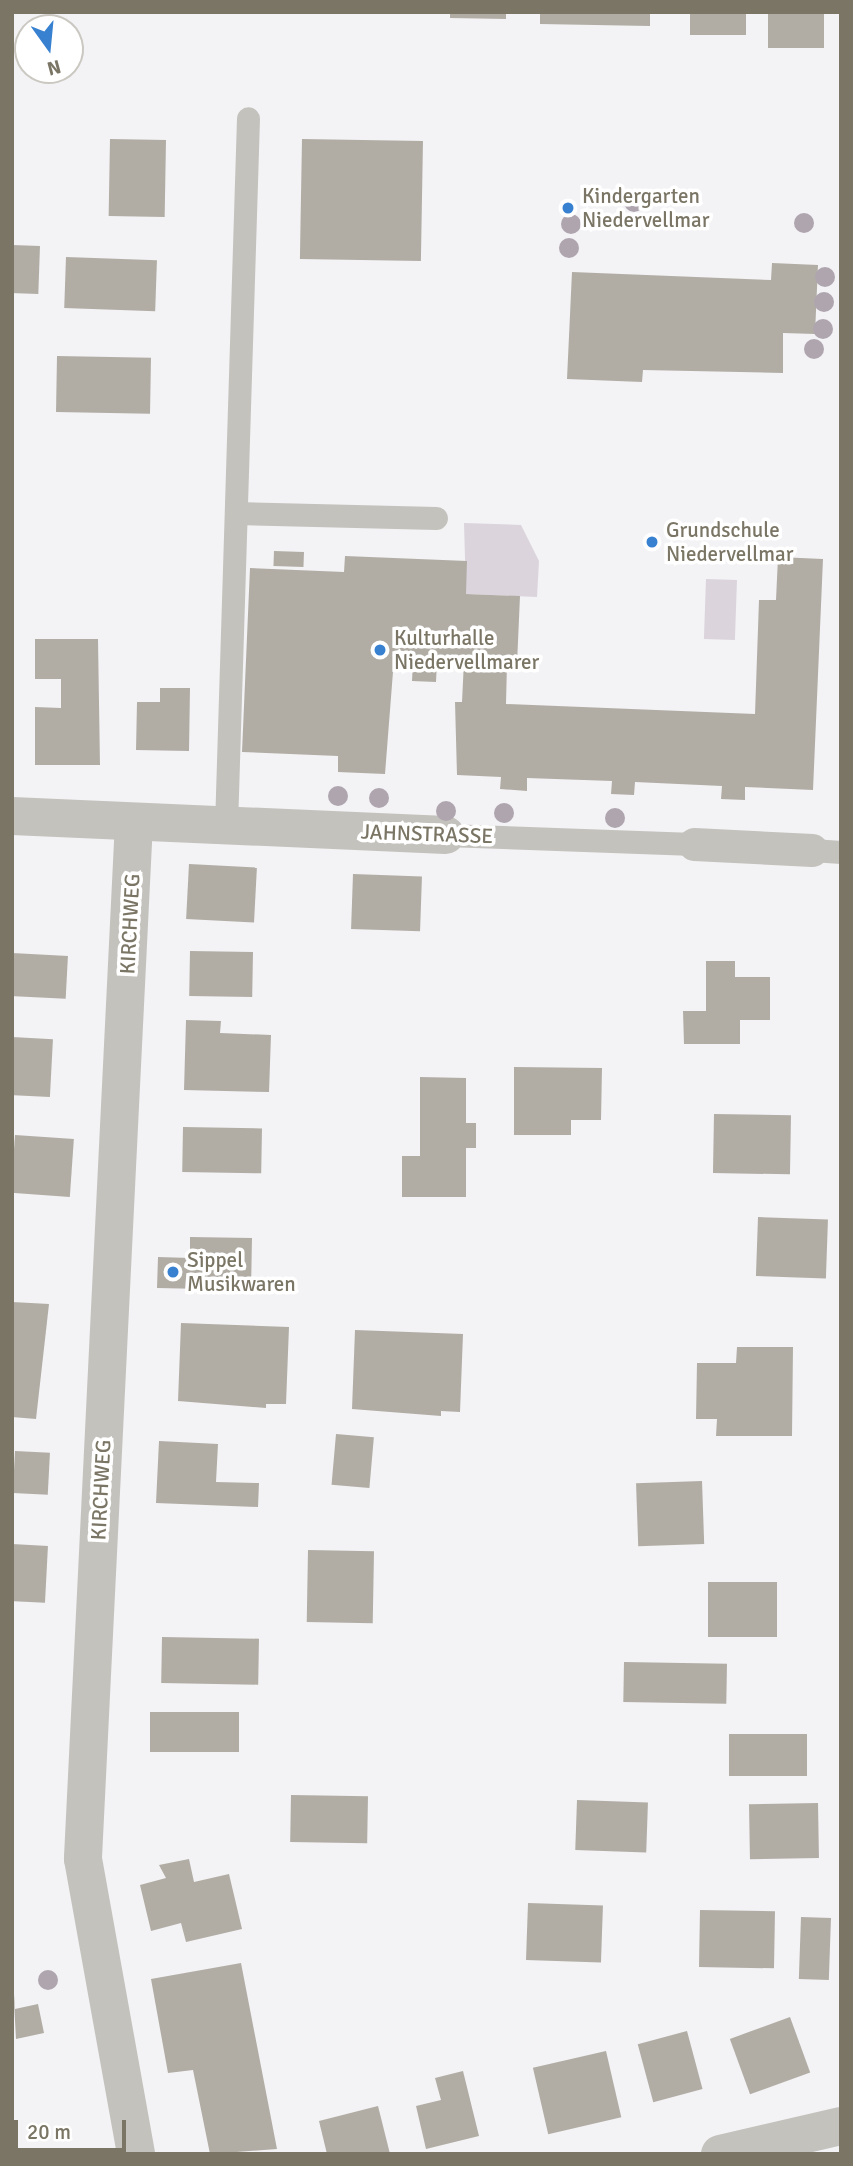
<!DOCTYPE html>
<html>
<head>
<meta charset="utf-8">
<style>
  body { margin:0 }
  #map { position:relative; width:853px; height:2166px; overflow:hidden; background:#f3f2f5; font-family:Signika,sans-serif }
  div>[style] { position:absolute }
  .green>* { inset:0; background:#dbd4dc; transform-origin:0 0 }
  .building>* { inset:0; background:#b1ada5; transform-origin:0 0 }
  .service>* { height:23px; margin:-11.5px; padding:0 11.5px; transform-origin:11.5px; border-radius:11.5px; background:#c4c2bd }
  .pedestrian>* { height:33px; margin:-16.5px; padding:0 16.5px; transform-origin:16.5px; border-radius:16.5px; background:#c4c2bd }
  .minor>* { height:38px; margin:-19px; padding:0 19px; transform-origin:19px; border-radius:19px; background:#c4c2bd }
  .tertiary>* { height:38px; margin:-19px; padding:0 19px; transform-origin:19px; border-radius:19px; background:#c4c2bd }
  .trees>* { width:20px; height:20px; margin:-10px; border-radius:50%; background:#afa5af }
  .dots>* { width:19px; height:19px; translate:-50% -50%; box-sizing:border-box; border:4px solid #fff; border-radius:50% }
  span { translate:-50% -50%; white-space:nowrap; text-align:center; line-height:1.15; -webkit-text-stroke:7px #fff; paint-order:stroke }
  .poi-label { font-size:21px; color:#7a7564 }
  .left { translate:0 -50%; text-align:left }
  .street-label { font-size:21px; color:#7a7564 }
  .frame { position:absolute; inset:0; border:14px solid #7a7564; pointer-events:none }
  .north { position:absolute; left:14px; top:14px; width:70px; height:70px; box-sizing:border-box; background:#fff; border:2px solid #cac8c1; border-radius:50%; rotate:165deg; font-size:19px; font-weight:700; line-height:28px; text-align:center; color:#7a7564 }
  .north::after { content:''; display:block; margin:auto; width:24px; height:32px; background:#3880d0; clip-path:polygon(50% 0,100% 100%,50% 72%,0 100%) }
  .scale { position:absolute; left:14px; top:2120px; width:112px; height:32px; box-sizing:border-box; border:4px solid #7a7564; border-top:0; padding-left:9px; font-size:21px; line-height:24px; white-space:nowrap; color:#7a7564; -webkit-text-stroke:5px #fff; paint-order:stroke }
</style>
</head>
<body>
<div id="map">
  <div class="green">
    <div style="clip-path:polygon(464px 523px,521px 525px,539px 561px,537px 597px,466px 594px)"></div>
    <div style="left:706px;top:579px;width:31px;height:60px;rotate:2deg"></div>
  </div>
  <div class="building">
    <div style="clip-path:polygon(450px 12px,506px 12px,506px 19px,450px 18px)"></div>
    <div style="clip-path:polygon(540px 12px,650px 12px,650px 26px,540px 24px)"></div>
    <div style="left:690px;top:12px;width:56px;height:23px"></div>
    <div style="left:768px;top:12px;width:56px;height:36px"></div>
    <div style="left:110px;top:139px;width:56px;height:77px;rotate:1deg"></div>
    <div style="left:302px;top:139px;width:121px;height:120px;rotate:1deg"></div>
    <div style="left:12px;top:245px;width:28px;height:48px;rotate:2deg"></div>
    <div style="left:66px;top:257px;width:91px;height:51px;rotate:2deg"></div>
    <div style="clip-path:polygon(772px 263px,818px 265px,815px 334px,783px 333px,783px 373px,643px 370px,642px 382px,567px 379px,572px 272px,771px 280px)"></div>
    <div style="left:57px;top:356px;width:94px;height:56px;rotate:1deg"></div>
    <div style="left:274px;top:551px;width:30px;height:15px;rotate:2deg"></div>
    <div style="clip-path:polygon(345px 556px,467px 561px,466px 594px,520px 596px,517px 664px,507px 663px,506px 704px,755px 714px,759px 600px,776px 600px,778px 557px,823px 559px,813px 790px,745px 787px,745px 800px,721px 799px,722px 786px,635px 782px,634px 795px,611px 794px,612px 781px,527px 778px,527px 791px,500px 789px,501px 777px,457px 775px,455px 702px,462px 702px,464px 661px,437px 660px,436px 682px,412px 681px,413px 660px,394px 659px,385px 774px,338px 772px,338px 756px,242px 752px,250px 568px,344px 572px)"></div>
    <div style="clip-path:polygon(35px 639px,98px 639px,100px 765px,35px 765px,35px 707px,61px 708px,61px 679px,35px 679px)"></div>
    <div style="clip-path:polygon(160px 688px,190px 688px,189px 751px,136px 750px,137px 702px,160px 702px)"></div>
    <div style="left:189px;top:864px;width:68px;height:55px;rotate:3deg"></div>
    <div style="left:353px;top:874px;width:69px;height:55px;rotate:2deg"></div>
    <div style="left:190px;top:951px;width:63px;height:45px;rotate:1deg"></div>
    <div style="left:12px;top:953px;width:56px;height:43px;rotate:3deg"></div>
    <div style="clip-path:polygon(706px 961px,735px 961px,735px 977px,770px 977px,770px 1020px,740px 1020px,740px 1044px,684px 1044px,683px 1011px,706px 1011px)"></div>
    <div style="clip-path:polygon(186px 1020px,221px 1021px,220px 1033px,271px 1035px,269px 1092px,184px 1090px)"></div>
    <div style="left:12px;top:1037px;width:41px;height:58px;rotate:3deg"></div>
    <div style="clip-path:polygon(514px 1067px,602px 1068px,601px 1120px,571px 1120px,571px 1135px,514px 1135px)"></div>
    <div style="clip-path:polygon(420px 1077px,466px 1078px,466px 1123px,476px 1123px,476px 1148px,466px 1148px,466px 1197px,402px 1197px,402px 1156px,420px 1156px)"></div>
    <div style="left:714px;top:1114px;width:77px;height:59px;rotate:1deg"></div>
    <div style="left:183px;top:1127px;width:79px;height:45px;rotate:1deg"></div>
    <div style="left:15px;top:1135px;width:59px;height:58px;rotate:4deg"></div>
    <div style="left:758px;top:1217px;width:70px;height:59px;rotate:2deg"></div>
    <div style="clip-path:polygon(190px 1237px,252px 1238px,251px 1290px,157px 1288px,158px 1257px,190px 1258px)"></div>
    <div style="clip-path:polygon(12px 1302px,49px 1304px,36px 1419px,12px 1417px)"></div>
    <div style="clip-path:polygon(181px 1323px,289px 1327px,286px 1404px,266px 1404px,266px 1408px,178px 1401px)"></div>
    <div style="clip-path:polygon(355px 1330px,463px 1334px,460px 1412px,441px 1411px,441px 1416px,352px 1409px)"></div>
    <div style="clip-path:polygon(737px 1347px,793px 1347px,792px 1436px,716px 1436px,717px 1419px,696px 1419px,697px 1363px,736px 1363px)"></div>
    <div style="left:336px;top:1434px;width:38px;height:51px;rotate:5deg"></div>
    <div style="clip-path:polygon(159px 1441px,218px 1444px,216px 1482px,259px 1483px,258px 1507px,156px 1503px)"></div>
    <div style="left:15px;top:1451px;width:35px;height:42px;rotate:3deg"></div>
    <div style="left:702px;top:1481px;width:63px;height:66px;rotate:88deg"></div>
    <div style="left:12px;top:1544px;width:36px;height:57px;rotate:3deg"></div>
    <div style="left:308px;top:1550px;width:66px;height:72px;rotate:1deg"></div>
    <div style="left:777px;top:1582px;width:55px;height:69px;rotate:90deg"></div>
    <div style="left:162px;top:1637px;width:97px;height:46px;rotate:1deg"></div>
    <div style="left:624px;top:1662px;width:103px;height:40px;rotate:1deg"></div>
    <div style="left:150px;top:1712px;width:89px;height:40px"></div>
    <div style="left:807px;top:1734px;width:42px;height:78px;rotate:90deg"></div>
    <div style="left:291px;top:1795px;width:77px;height:47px;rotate:1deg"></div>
    <div style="left:577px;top:1800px;width:71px;height:50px;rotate:2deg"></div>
    <div style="left:818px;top:1803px;width:55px;height:69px;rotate:89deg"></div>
    <div style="clip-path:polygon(189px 1859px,194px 1882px,229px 1874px,242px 1929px,186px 1942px,181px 1923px,151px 1931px,140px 1885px,166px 1878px,159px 1865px)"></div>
    <div style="left:528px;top:1903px;width:75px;height:57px;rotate:2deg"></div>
    <div style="left:700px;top:1910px;width:75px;height:57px;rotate:1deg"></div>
    <div style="left:801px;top:1917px;width:30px;height:62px;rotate:2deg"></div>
    <div style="clip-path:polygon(241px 1963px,277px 2149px,210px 2154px,193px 2070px,168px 2073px,151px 1979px)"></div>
    <div style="clip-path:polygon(12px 1964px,15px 2009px,38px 2004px,44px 2033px,16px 2039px)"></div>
    <div style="left:790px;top:2017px;width:59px;height:64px;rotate:70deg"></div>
    <div style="left:687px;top:2031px;width:60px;height:51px;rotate:75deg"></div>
    <div style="left:606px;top:2051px;width:68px;height:75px;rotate:77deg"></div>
    <div style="clip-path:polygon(463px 2071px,479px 2136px,426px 2149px,416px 2106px,441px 2100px,435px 2078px)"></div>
    <div style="clip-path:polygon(378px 2106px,390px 2154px,327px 2154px,319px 2121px)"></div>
  </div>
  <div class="service">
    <div style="left:236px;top:513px;width:200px;rotate:1.4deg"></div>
    <div style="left:226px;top:826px;width:708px;rotate:-88.22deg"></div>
    <div style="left:446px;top:835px;width:248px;rotate:2.1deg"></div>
    <div style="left:812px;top:850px;width:29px;rotate:4deg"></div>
  </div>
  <div class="pedestrian">
    <div style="left:694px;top:844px;width:118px;rotate:2.9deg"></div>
  </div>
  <div class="minor">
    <div style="left:12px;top:816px;width:434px;rotate:2.5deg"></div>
    <div style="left:134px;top:822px;width:1038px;rotate:92.82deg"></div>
    <div style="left:83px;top:1859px;width:300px;rotate:79.8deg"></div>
  </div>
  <div class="tertiary">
    <div style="left:720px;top:2154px;width:124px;rotate:-13deg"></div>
  </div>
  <div class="trees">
    <div style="left:634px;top:202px"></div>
    <div style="left:804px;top:223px"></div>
    <div style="left:571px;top:224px"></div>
    <div style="left:569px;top:248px"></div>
    <div style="left:825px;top:277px"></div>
    <div style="left:824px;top:302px"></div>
    <div style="left:823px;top:329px"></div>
    <div style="left:814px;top:349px"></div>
    <div style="left:338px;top:796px"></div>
    <div style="left:379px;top:798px"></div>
    <div style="left:446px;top:811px"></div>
    <div style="left:504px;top:813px"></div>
    <div style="left:615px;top:818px"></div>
    <div style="left:48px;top:1980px"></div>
  </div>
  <div class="dots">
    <div style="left:568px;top:208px;background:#3880d0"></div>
    <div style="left:652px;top:542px;background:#3880d0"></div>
    <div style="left:380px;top:650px;background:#3880d0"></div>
    <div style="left:173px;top:1272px;background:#3880d0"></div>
  </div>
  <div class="poi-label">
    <span class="left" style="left:582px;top:208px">Kindergarten<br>Niedervellmar</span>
    <span class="left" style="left:666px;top:542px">Grundschule<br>Niedervellmar</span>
    <span class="left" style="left:394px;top:650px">Kulturhalle<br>Niedervellmarer</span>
    <span class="left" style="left:187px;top:1272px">Sippel<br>Musikwaren</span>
  </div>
  <div class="street-label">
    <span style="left:427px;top:834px;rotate:2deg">JAHNSTRASSE</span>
    <span style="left:130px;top:924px;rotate:-87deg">KIRCHWEG</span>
    <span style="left:101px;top:1490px;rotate:-87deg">KIRCHWEG</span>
  </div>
  <div class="frame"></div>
  <div class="north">N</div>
  <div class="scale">20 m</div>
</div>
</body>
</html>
